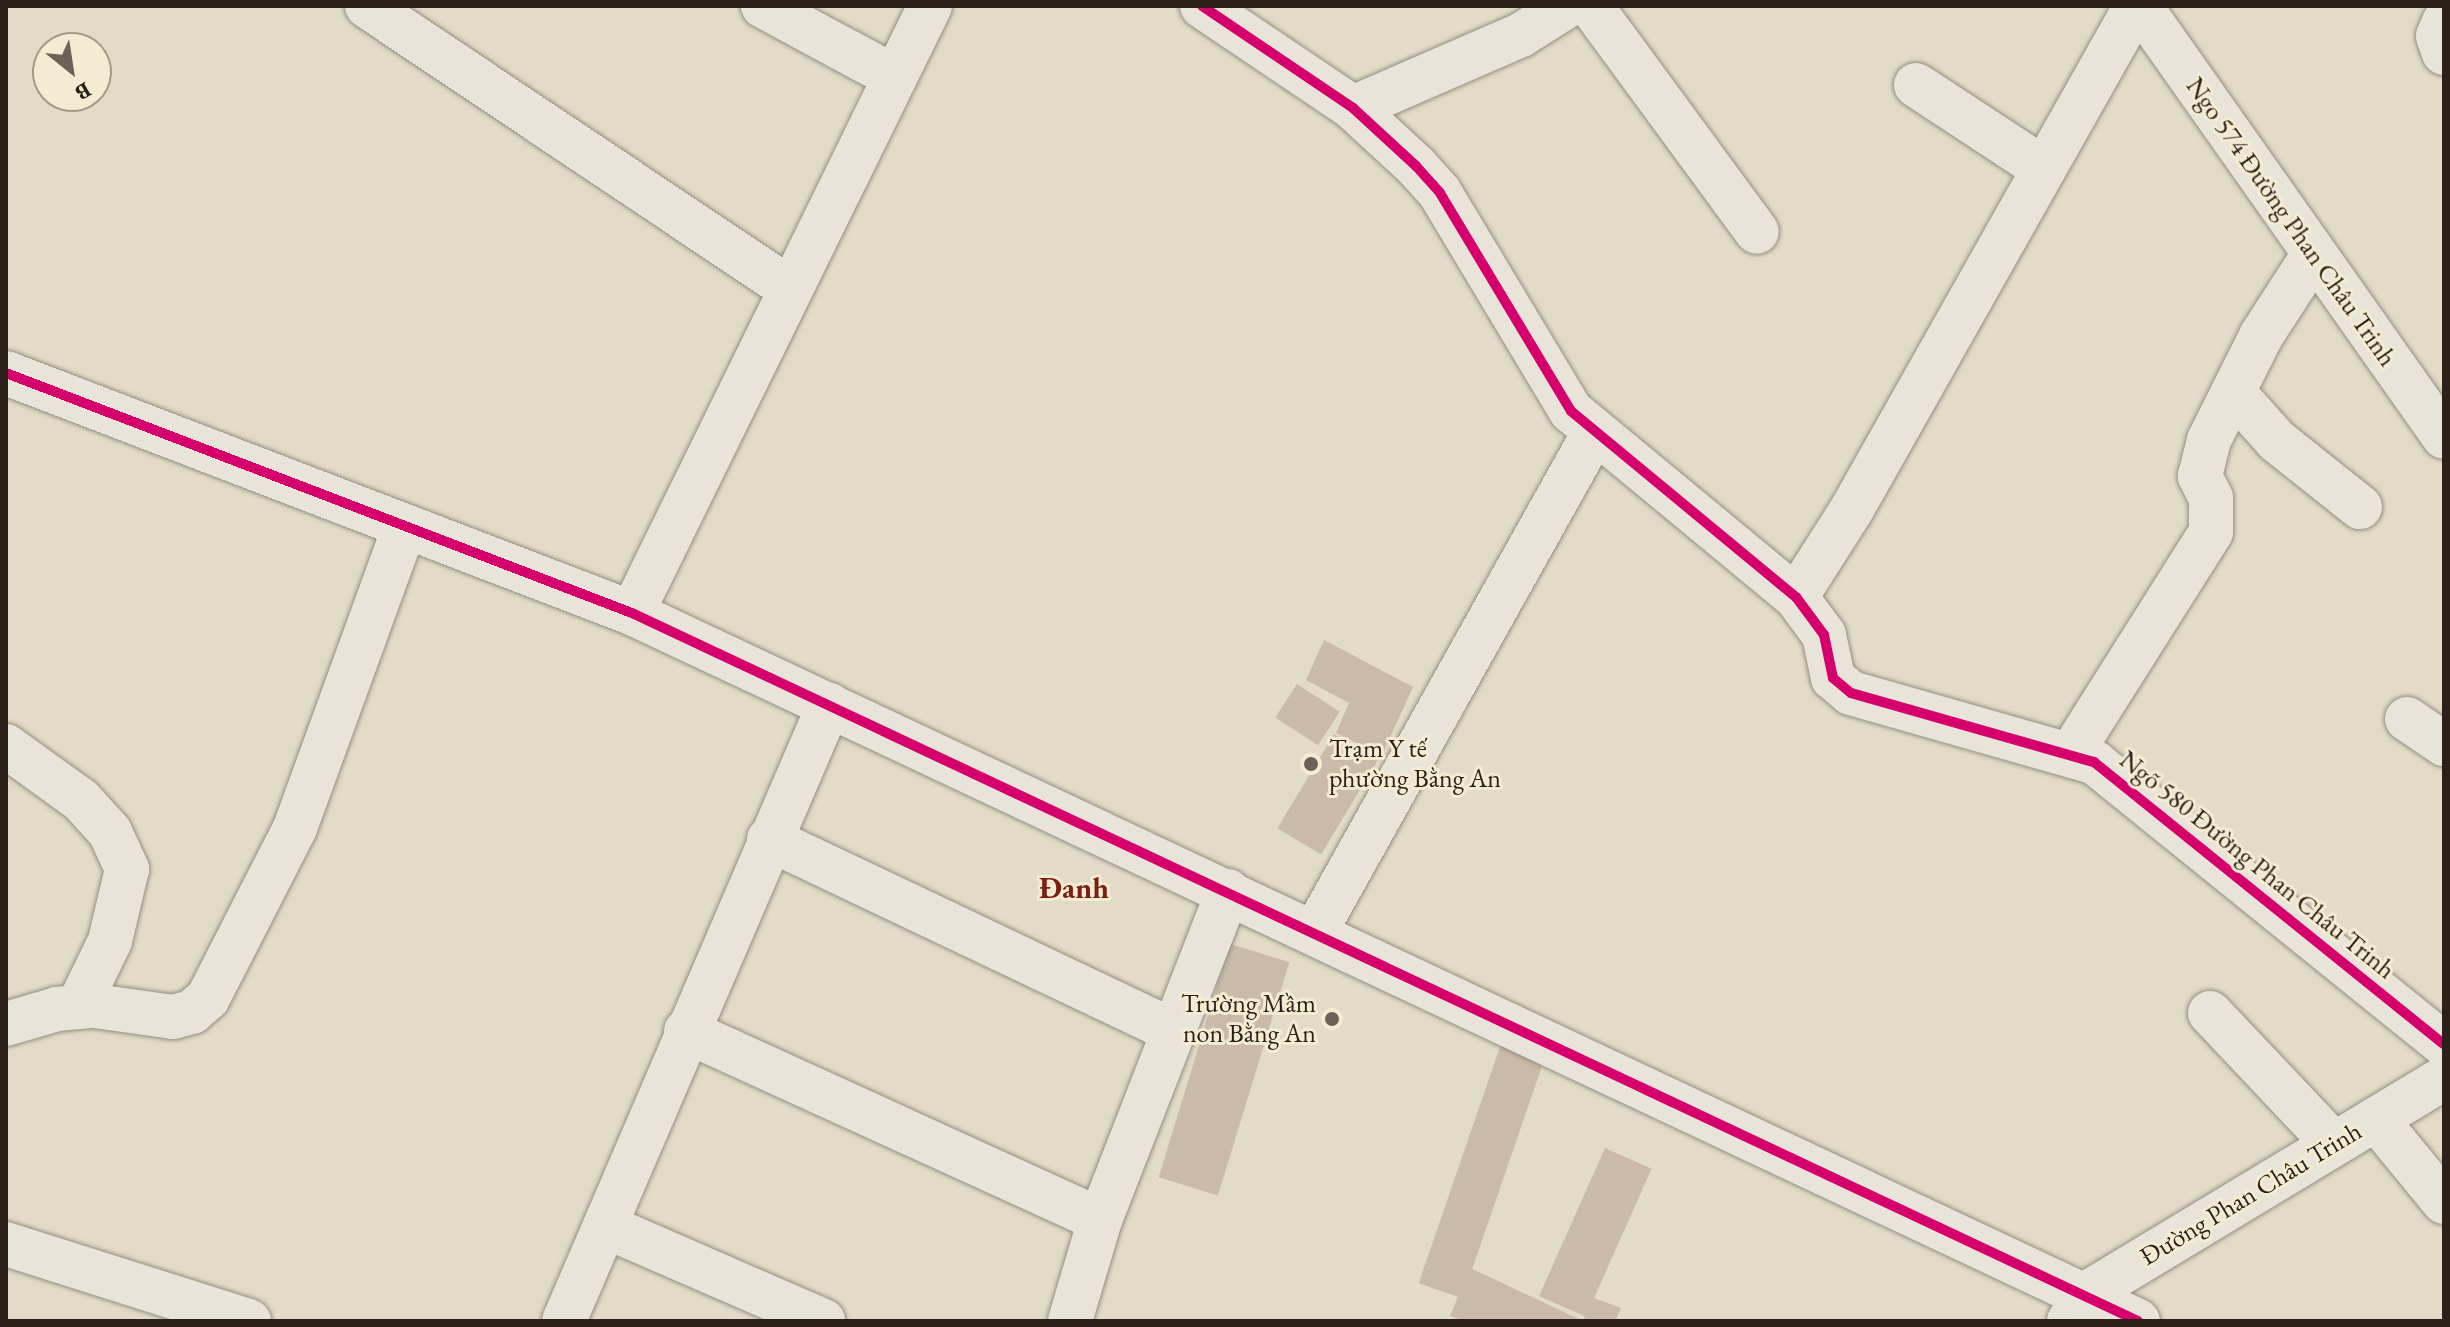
<!DOCTYPE html>
<html>
<head>
<meta charset="utf-8">
<style>
  body { margin:0 }
  #map { position:relative; width:2450px; height:1327px; overflow:hidden; background:#e2dbc7; font-family:"EB Garamond",serif }
  div>[style] { position:absolute }
  .building>* { inset:0; background:#c9baa9; transform-origin:0 0 }
  .roads { filter:drop-shadow(0 0 2px #948f82) drop-shadow(0 0 2px #948f82) }
  .minor>* { height:44px; margin:-22px; padding:0 22px; transform-origin:22px; border-radius:22px; background:#e8e4da }
  .tertiary>* { height:44px; margin:-22px; padding:0 22px; transform-origin:22px; border-radius:22px; background:#e8e4da }
  .secondary>* { height:44px; margin:-22px; padding:0 22px; transform-origin:22px; border-radius:22px; background:#e8e4da }
  .cycleway>* { height:10px; margin:-5px; padding:0 5px; transform-origin:5px; border-radius:5px; background:#d6006c }
  .dots>* { width:22px; height:22px; translate:-50% -50%; box-sizing:border-box; border:4px solid #f3ecd3; border-radius:50% }
  span { translate:-50% -50%; white-space:nowrap; text-align:center; line-height:1.15; -webkit-text-stroke:6px #f3ecd3; paint-order:stroke }
  .street-label { font-size:26px; color:#2c211a }
  .poi-label { font-size:26px; color:#2c211a }
  .left { translate:0 -50%; text-align:left }
  .right { translate:-100% -50%; text-align:right }
  .quarter-label { font-size:30px; color:#7a1f14; font-weight:700 }
  .frame { position:absolute; inset:0; border:8px solid #2c211a; pointer-events:none }
  .north { position:absolute; left:32px; top:32px; width:80px; height:80px; box-sizing:border-box; background:#f3ecd3; border:2px solid #a39b89; border-radius:50%; rotate:150deg; font-size:22px; font-weight:700; line-height:32px; text-align:center; color:#2c211a }
  .north::after { content:''; display:block; margin:auto; width:28px; height:36px; background:#6c6257; clip-path:polygon(50% 0,100% 100%,50% 72%,0 100%) }
</style>
</head>
<body>
<div id="map">
  <div class="building">
    <div style="clip-path:polygon(1324px 640px,1413px 687px,1382px 755px,1336px 733px,1349px 703px,1306px 680px)"></div>
    <div style="left:1297px;top:684px;width:51px;height:40px;rotate:33deg"></div>
    <div style="left:1334px;top:734px;width:51px;height:110px;rotate:31deg"></div>
    <div style="left:1230px;top:944px;width:62px;height:244px;rotate:17deg"></div>
    <div style="left:1501px;top:1044px;width:46px;height:253px;rotate:19deg"></div>
    <div style="left:1605px;top:1148px;width:51px;height:162px;rotate:24deg"></div>
    <div style="clip-path:polygon(1470px 1268px,1583px 1321px,1594px 1298px,1621px 1308px,1615px 1321px,1464px 1321px,1450px 1316px)"></div>
  </div>
  <div class="roads">
    <div class="minor">
      <div style="left:367px;top:6px;width:509px;rotate:33.78deg"></div>
      <div style="left:763px;top:6px;width:150px;rotate:28.3deg"></div>
      <div style="left:1202px;top:6px;width:182px;rotate:34deg"></div>
      <div style="left:1353px;top:108px;width:86px;rotate:42.6deg"></div>
      <div style="left:1416px;top:166px;width:36px;rotate:48deg"></div>
      <div style="left:1440px;top:193px;width:254px;rotate:59deg"></div>
      <div style="left:1571px;top:411px;width:292px;rotate:39.6deg"></div>
      <div style="left:1796px;top:597px;width:47px;rotate:53.6deg"></div>
      <div style="left:1824px;top:635px;width:44px;rotate:78.2deg"></div>
      <div style="left:1833px;top:678px;width:23px;rotate:40deg"></div>
      <div style="left:1851px;top:693px;width:253px;rotate:15.9deg"></div>
      <div style="left:2094px;top:762px;width:449px;rotate:38.9deg"></div>
      <div style="left:1591px;top:6px;width:280px;rotate:53.7deg"></div>
      <div style="left:2140px;top:6px;width:527px;rotate:54.8deg"></div>
      <div style="left:2444px;top:22px;width:15px;rotate:113deg"></div>
      <div style="left:2438px;top:36px;width:18px;rotate:71deg"></div>
      <div style="left:1916px;top:85px;width:153px;rotate:33.3deg"></div>
      <div style="left:1353px;top:108px;width:183px;rotate:-23.5deg"></div>
      <div style="left:1521px;top:35px;width:54px;rotate:-32.2deg"></div>
      <div style="left:2233px;top:392px;width:66px;rotate:48.1deg"></div>
      <div style="left:2277px;top:441px;width:106px;rotate:38.5deg"></div>
      <div style="left:1796px;top:597px;width:104px;rotate:-57.5deg"></div>
      <div style="left:1852px;top:509px;width:578px;rotate:-60.55deg"></div>
      <div style="left:632px;top:613px;width:676px;rotate:-63.85deg"></div>
      <div style="left:2407px;top:719px;width:45px;rotate:34deg"></div>
      <div style="left:6px;top:746px;width:92px;rotate:35.8deg"></div>
      <div style="left:81px;top:800px;width:43px;rotate:47.8deg"></div>
      <div style="left:110px;top:832px;width:41px;rotate:65.3deg"></div>
      <div style="left:127px;top:869px;width:74px;rotate:103.3deg"></div>
      <div style="left:110px;top:941px;width:73px;rotate:115.9deg"></div>
      <div style="left:2072px;top:752px;width:260px;rotate:-57.7deg"></div>
      <div style="left:2211px;top:532px;width:34px;rotate:-90deg"></div>
      <div style="left:2211px;top:498px;width:25px;rotate:-117deg"></div>
      <div style="left:2200px;top:476px;width:37px;rotate:-76deg"></div>
      <div style="left:2209px;top:440px;width:116px;rotate:-63.4deg"></div>
      <div style="left:2261px;top:336px;width:98px;rotate:-57.1deg"></div>
      <div style="left:769px;top:839px;width:444px;rotate:25.4deg"></div>
      <div style="left:1315px;top:932px;width:572px;rotate:-60.79deg"></div>
      <div style="left:2210px;top:1013px;width:180px;rotate:46.6deg"></div>
      <div style="left:6px;top:1024px;width:53px;rotate:-16.4deg"></div>
      <div style="left:57px;top:1009px;width:38px;rotate:-5deg"></div>
      <div style="left:95px;top:1006px;width:79px;rotate:8deg"></div>
      <div style="left:173px;top:1017px;width:20px;rotate:-15deg"></div>
      <div style="left:192px;top:1012px;width:21px;rotate:-41deg"></div>
      <div style="left:208px;top:998px;width:191px;rotate:-62.9deg"></div>
      <div style="left:295px;top:828px;width:321px;rotate:-70deg"></div>
      <div style="left:686px;top:1031px;width:455px;rotate:24.5deg"></div>
      <div style="left:2376px;top:1119px;width:107px;rotate:50.7deg"></div>
      <div style="left:605px;top:1226px;width:238px;rotate:23.5deg"></div>
      <div style="left:6px;top:1244px;width:255px;rotate:17.6deg"></div>
      <div style="left:564px;top:1321px;width:671px;rotate:-66.72deg"></div>
      <div style="left:1070px;top:1321px;width:105px;rotate:-73.5deg"></div>
      <div style="left:1100px;top:1220px;width:353px;rotate:-68.7deg"></div>
    </div>
    <div class="tertiary">
      <div style="left:6px;top:373px;width:670px;rotate:20.98deg"></div>
      <div style="left:632px;top:613px;width:1664px;rotate:25.18deg"></div>
    </div>
    <div class="secondary">
      <div style="left:2069px;top:1321px;width:32px;rotate:-58deg"></div>
      <div style="left:2086px;top:1294px;width:418px;rotate:-31.1deg"></div>
    </div>
  </div>
  <div class="cycleway">
    <div style="left:1202px;top:6px;width:182px;rotate:34deg"></div>
    <div style="left:1353px;top:108px;width:86px;rotate:42.6deg"></div>
    <div style="left:1416px;top:166px;width:36px;rotate:48deg"></div>
    <div style="left:1440px;top:193px;width:254px;rotate:59deg"></div>
    <div style="left:1571px;top:411px;width:292px;rotate:39.6deg"></div>
    <div style="left:1796px;top:597px;width:47px;rotate:53.6deg"></div>
    <div style="left:1824px;top:635px;width:44px;rotate:78.2deg"></div>
    <div style="left:1833px;top:678px;width:23px;rotate:40deg"></div>
    <div style="left:1851px;top:693px;width:253px;rotate:15.9deg"></div>
    <div style="left:2094px;top:762px;width:449px;rotate:38.9deg"></div>
    <div style="left:6px;top:373px;width:670px;rotate:20.98deg"></div>
    <div style="left:632px;top:613px;width:1664px;rotate:25.18deg"></div>
  </div>
  <div class="dots">
    <div style="left:1311px;top:764px;background:#6c6257"></div>
    <div style="left:1332px;top:1019px;background:#6c6257"></div>
  </div>
  <div class="street-label">
    <span style="left:2291px;top:222px;rotate:55deg">Ngo 574 Đường Phan Châu Trinh</span>
    <span style="left:2257px;top:865px;rotate:39deg">Ngõ 580 Đường Phan Châu Trinh</span>
    <span style="left:2251px;top:1194px;rotate:-31deg">Đường Phan Châu Trinh</span>
  </div>
  <div class="poi-label">
    <span class="left" style="left:1329px;top:764px">Trạm Y tế<br>phường Bằng An</span>
    <span class="right" style="left:1316px;top:1019px">Trường Mầm<br>non Bằng An</span>
  </div>
  <div class="quarter-label">
    <span style="left:1074px;top:888px">Đanh</span>
  </div>
  <div class="frame"></div>
  <div class="north">B</div>
</div>
</body>
</html>
